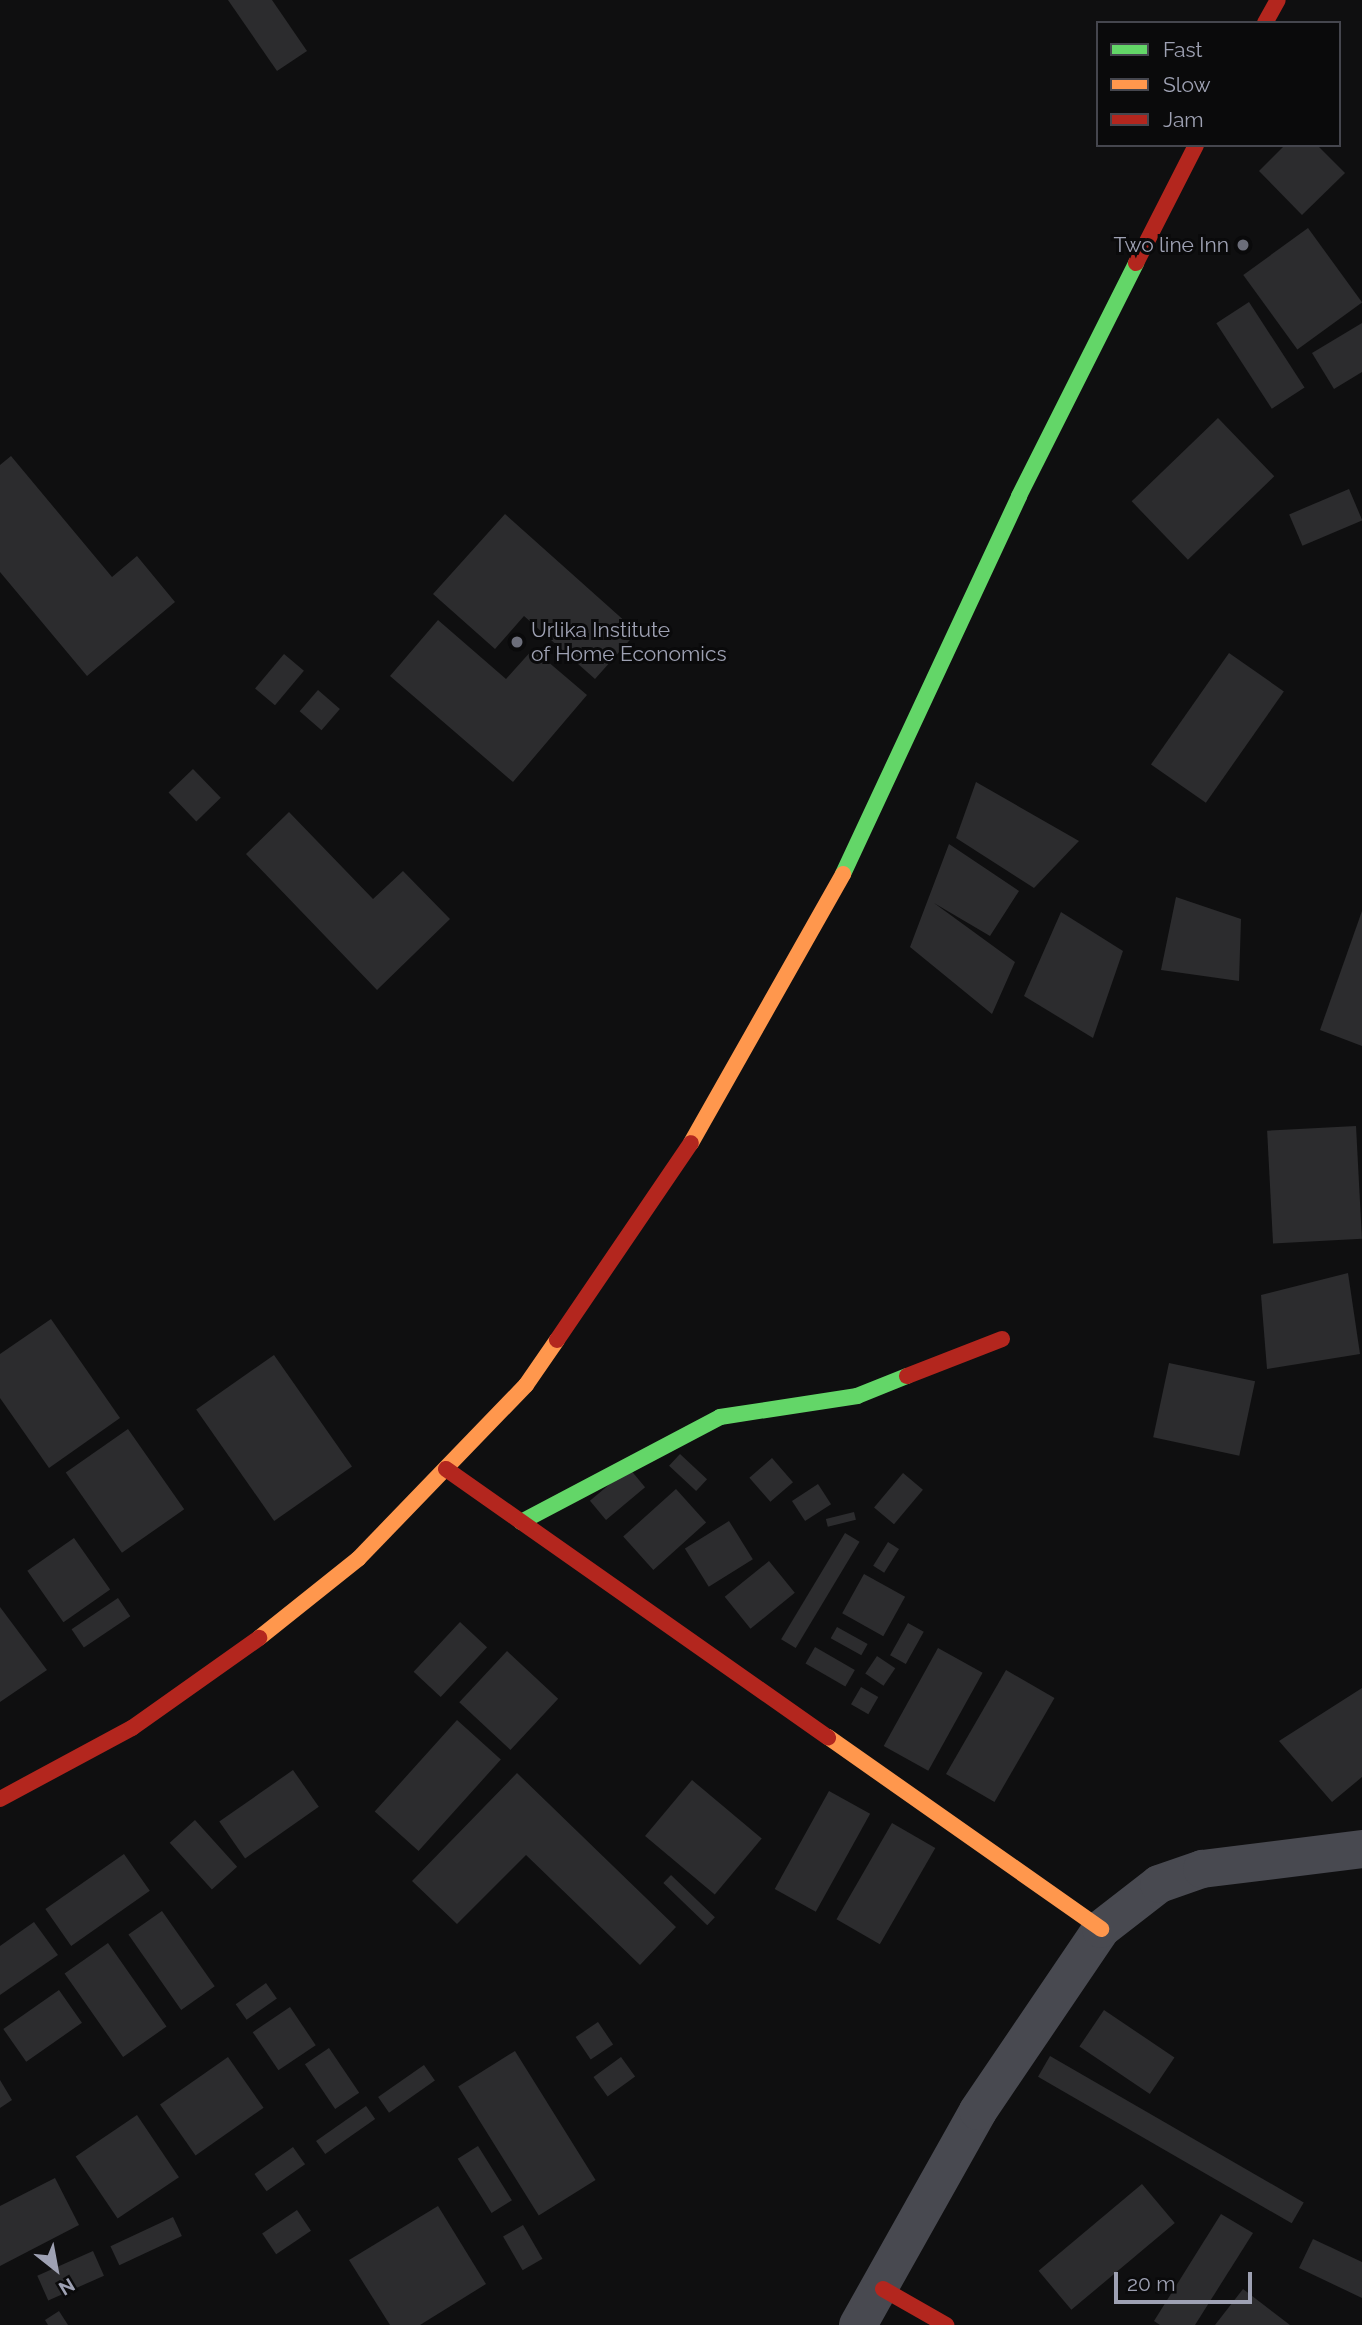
<!DOCTYPE html>
<html>
<head>
<meta charset="utf-8">
<style>
  body { margin:0 }
  #map { position:relative; width:1362px; height:2325px; overflow:hidden; background:#0f0f10; font-family:Raleway,sans-serif }
  div>[style] { position:absolute }
  .building>* { inset:0; background:#2c2c2e; transform-origin:0 0 }
  .street>* { height:38px; margin:-19px; padding:0 19px; transform-origin:19px; border-radius:19px; background:#484950 }
  .fast>* { height:16px; margin:-8px; padding:0 8px; transform-origin:8px; border-radius:8px; background:#63d668 }
  .slow>* { height:16px; margin:-8px; padding:0 8px; transform-origin:8px; border-radius:8px; background:#ff974d }
  .jam>* { height:16px; margin:-8px; padding:0 8px; transform-origin:8px; border-radius:8px; background:#b3261e }
  .dots>* { width:19px; height:19px; translate:-50% -50%; box-sizing:border-box; border:4px solid #0a0a0b; border-radius:50% }
  span { translate:-50% -50%; white-space:nowrap; text-align:center; line-height:1.15; -webkit-text-stroke:6px #0a0a0b; paint-order:stroke }
  .poi-label { font-size:21px; color:#9ea1b3 }
  .right { translate:-100% -50%; text-align:right }
  .left { translate:0 -50%; text-align:left }
  .legend { position:absolute; left:1096px; top:21px; width:245px; height:126px; box-sizing:border-box; background:#0a0a0b; border:2px solid #45464e; margin:0; padding:9px 12px; list-style:none; font-size:21px; color:#9ea1b3 }
  .legend li { display:flex; align-items:center; gap:14px; height:35px }
  .legend b { width:35px; border:2px solid #45464e }
  .north { position:absolute; left:21px; top:2234px; width:70px; height:70px; -webkit-text-stroke:5px #0a0a0b; paint-order:stroke; rotate:149deg; font-size:19px; font-weight:700; line-height:28px; text-align:center; color:#9ea1b3 }
  .north::after { content:''; display:block; margin:auto; width:24px; height:32px; background:#9ea1b3; clip-path:polygon(50% 0,100% 100%,50% 72%,0 100%) }
  .scale { position:absolute; left:1114px; top:2272px; width:138px; height:32px; box-sizing:border-box; border:4px solid #9ea1b3; border-top:0; padding-left:9px; font-size:21px; line-height:24px; white-space:nowrap; color:#9ea1b3; -webkit-text-stroke:5px #0a0a0b; paint-order:stroke }
</style>
</head>
<body>
<div id="map">
  <div class="building">
    <div style="clip-path:polygon(228px 0,272px 0,307px 51px,277px 71px)"></div>
    <div style="clip-path:polygon(1285px 145px,1317px 145px,1345px 173px,1302px 215px,1259px 171px)"></div>
    <div style="left:1308px;top:228px;width:92px;height:80px;rotate:54deg"></div>
    <div style="left:1249px;top:302px;width:102px;height:39px;rotate:57deg"></div>
    <div style="clip-path:polygon(1362px 323px,1362px 372px,1334px 389px,1312px 353px)"></div>
    <div style="left:1218px;top:418px;width:81px;height:120px;rotate:46deg"></div>
    <div style="clip-path:polygon(11px 456px,112px 577px,137px 556px,175px 602px,87px 676px,0 572px,0 465px)"></div>
    <div style="left:1349px;top:489px;width:34px;height:65px;rotate:67deg"></div>
    <div style="clip-path:polygon(505px 514px,637px 632px,595px 679px,524px 616px,495px 649px,433px 594px)"></div>
    <div style="clip-path:polygon(438px 620px,506px 679px,533px 649px,587px 695px,513px 782px,390px 676px)"></div>
    <div style="left:1229px;top:653px;width:67px;height:136px;rotate:35deg"></div>
    <div style="left:284px;top:654px;width:26px;height:45px;rotate:40deg"></div>
    <div style="left:318px;top:690px;width:29px;height:28px;rotate:41deg"></div>
    <div style="left:193px;top:769px;width:40px;height:34px;rotate:46deg"></div>
    <div style="clip-path:polygon(976px 782px,1079px 841px,1034px 888px,956px 838px)"></div>
    <div style="clip-path:polygon(289px 812px,373px 899px,403px 871px,450px 919px,377px 990px,246px 854px)"></div>
    <div style="clip-path:polygon(949px 844px,1019px 891px,990px 936px,934px 903px,1015px 962px,992px 1014px,910px 947px)"></div>
    <div style="clip-path:polygon(1176px 897px,1241px 919px,1239px 981px,1161px 970px)"></div>
    <div style="clip-path:polygon(1362px 911px,1362px 1046px,1320px 1030px)"></div>
    <div style="clip-path:polygon(1061px 912px,1123px 951px,1093px 1038px,1024px 996px)"></div>
    <div style="left:1356px;top:1126px;width:113px;height:89px;rotate:87deg"></div>
    <div style="clip-path:polygon(1348px 1273px,1360px 1354px,1267px 1369px,1261px 1295px)"></div>
    <div style="clip-path:polygon(51px 1319px,120px 1418px,49px 1468px,0 1398px,0 1354px)"></div>
    <div style="left:274px;top:1355px;width:136px;height:95px;rotate:55deg"></div>
    <div style="left:1169px;top:1363px;width:88px;height:76px;rotate:12deg"></div>
    <div style="left:128px;top:1429px;width:98px;height:76px;rotate:55deg"></div>
    <div style="left:680px;top:1454px;width:37px;height:16px;rotate:43deg"></div>
    <div style="left:772px;top:1458px;width:32px;height:30px;rotate:49deg"></div>
    <div style="left:629px;top:1468px;width:25px;height:51px;rotate:50deg"></div>
    <div style="left:903px;top:1473px;width:26px;height:45px;rotate:40deg"></div>
    <div style="left:818px;top:1484px;width:24px;height:31px;rotate:57deg"></div>
    <div style="left:676px;top:1489px;width:45px;height:71px;rotate:48deg"></div>
    <div style="left:854px;top:1512px;width:8px;height:29px;rotate:76deg"></div>
    <div style="left:729px;top:1521px;width:45px;height:52px;rotate:58deg"></div>
    <div style="left:845px;top:1533px;width:17px;height:124px;rotate:31deg"></div>
    <div style="left:74px;top:1538px;width:63px;height:57px;rotate:55deg"></div>
    <div style="left:888px;top:1542px;width:13px;height:28px;rotate:32deg"></div>
    <div style="left:769px;top:1561px;width:41px;height:57px;rotate:51deg"></div>
    <div style="left:864px;top:1574px;width:47px;height:45px;rotate:29deg"></div>
    <div style="left:118px;top:1598px;width:22px;height:56px;rotate:56deg"></div>
    <div style="clip-path:polygon(0 1607px,47px 1670px,0 1702px)"></div>
    <div style="left:460px;top:1622px;width:37px;height:68px;rotate:43deg"></div>
    <div style="left:908px;top:1623px;width:18px;height:37px;rotate:29deg"></div>
    <div style="left:837px;top:1627px;width:35px;height:13px;rotate:29deg"></div>
    <div style="left:815px;top:1647px;width:46px;height:19px;rotate:30deg"></div>
    <div style="left:938px;top:1648px;width:51px;height:112px;rotate:29deg"></div>
    <div style="left:507px;top:1651px;width:70px;height:70px;rotate:43deg"></div>
    <div style="left:877px;top:1656px;width:22px;height:21px;rotate:34deg"></div>
    <div style="left:1006px;top:1670px;width:56px;height:120px;rotate:30deg"></div>
    <div style="left:861px;top:1687px;width:20px;height:20px;rotate:30deg"></div>
    <div style="clip-path:polygon(1362px 1688px,1362px 1777px,1332px 1802px,1279px 1741px)"></div>
    <div style="left:457px;top:1720px;width:59px;height:123px;rotate:42deg"></div>
    <div style="left:293px;top:1770px;width:45px;height:90px;rotate:55deg"></div>
    <div style="clip-path:polygon(517px 1773px,676px 1927px,640px 1965px,526px 1855px,457px 1924px,412px 1881px)"></div>
    <div style="left:692px;top:1780px;width:91px;height:73px;rotate:40deg"></div>
    <div style="left:829px;top:1791px;width:47px;height:112px;rotate:29deg"></div>
    <div style="left:195px;top:1820px;width:63px;height:34px;rotate:48deg"></div>
    <div style="left:892px;top:1823px;width:50px;height:111px;rotate:30deg"></div>
    <div style="left:124px;top:1854px;width:45px;height:96px;rotate:55deg"></div>
    <div style="left:671px;top:1875px;width:61px;height:11px;rotate:44deg"></div>
    <div style="left:162px;top:1911px;width:92px;height:41px;rotate:55deg"></div>
    <div style="clip-path:polygon(34px 1922px,58px 1955px,0 1995px,0 1946px)"></div>
    <div style="left:108px;top:1943px;width:102px;height:53px;rotate:55deg"></div>
    <div style="left:266px;top:1983px;width:19px;height:37px;rotate:55deg"></div>
    <div style="left:59px;top:1990px;width:40px;height:68px;rotate:55deg"></div>
    <div style="left:290px;top:2007px;width:46px;height:45px;rotate:56deg"></div>
    <div style="left:1104px;top:2010px;width:85px;height:44px;rotate:34deg"></div>
    <div style="left:598px;top:2022px;width:27px;height:27px;rotate:56deg"></div>
    <div style="left:329px;top:2048px;width:54px;height:29px;rotate:56deg"></div>
    <div style="left:515px;top:2051px;width:152px;height:67px;rotate:58deg"></div>
    <div style="left:1050px;top:2056px;width:293px;height:24px;rotate:30deg"></div>
    <div style="left:228px;top:2057px;width:62px;height:83px;rotate:55deg"></div>
    <div style="left:621px;top:2057px;width:24px;height:34px;rotate:54deg"></div>
    <div style="left:424px;top:2065px;width:19px;height:56px;rotate:55deg"></div>
    <div style="clip-path:polygon(0 2080px,12px 2100px,0 2108px)"></div>
    <div style="left:366px;top:2106px;width:16px;height:61px;rotate:55deg"></div>
    <div style="left:137px;top:2115px;width:75px;height:74px;rotate:56deg"></div>
    <div style="left:478px;top:2146px;width:64px;height:24px;rotate:58deg"></div>
    <div style="left:293px;top:2147px;width:21px;height:47px;rotate:55deg"></div>
    <div style="clip-path:polygon(55px 2178px,79px 2225px,0 2266px,0 2206px)"></div>
    <div style="left:1142px;top:2184px;width:51px;height:135px;rotate:50deg"></div>
    <div style="clip-path:polygon(438px 2206px,486px 2284px,420px 2325px,390px 2325px,349px 2260px)"></div>
    <div style="left:297px;top:2210px;width:25px;height:42px;rotate:56deg"></div>
    <div style="clip-path:polygon(1221px 2214px,1253px 2233px,1195px 2325px,1160px 2325px,1154px 2321px)"></div>
    <div style="left:173px;top:2217px;width:21px;height:69px;rotate:65deg"></div>
    <div style="left:523px;top:2225px;width:39px;height:23px;rotate:60deg"></div>
    <div style="clip-path:polygon(1313px 2239px,1362px 2262px,1362px 2298px,1299px 2268px)"></div>
    <div style="left:93px;top:2251px;width:27px;height:61px;rotate:66deg"></div>
    <div style="clip-path:polygon(1243px 2289px,1290px 2325px,1215px 2325px)"></div>
    <div style="clip-path:polygon(59px 2311px,68px 2325px,48px 2325px,45px 2320px)"></div>
  </div>
  <div class="street">
    <div style="left:858px;top:2325px;width:245px;rotate:-60.7deg"></div>
    <div style="left:978px;top:2111px;width:220px;rotate:-55.9deg"></div>
    <div style="left:1101px;top:1929px;width:73px;rotate:-37.8deg"></div>
    <div style="left:1159px;top:1884px;width:46px;rotate:-19.2deg"></div>
    <div style="left:1202px;top:1869px;width:161px;rotate:-7.1deg"></div>
  </div>
  <div class="fast">
    <div style="left:843px;top:874px;width:417px;rotate:-65deg"></div>
    <div style="left:1019px;top:496px;width:261px;rotate:-63.3deg"></div>
    <div style="left:521px;top:1522px;width:225px;rotate:-27.8deg"></div>
    <div style="left:720px;top:1417px;width:139px;rotate:-8.7deg"></div>
    <div style="left:857px;top:1396px;width:54px;rotate:-21.8deg"></div>
  </div>
  <div class="slow">
    <div style="left:691px;top:1143px;width:309px;rotate:-60.5deg"></div>
    <div style="left:259px;top:1638px;width:127px;rotate:-38.6deg"></div>
    <div style="left:358px;top:1559px;width:242px;rotate:-46deg"></div>
    <div style="left:526px;top:1385px;width:55px;rotate:-55.4deg"></div>
    <div style="left:828px;top:1737px;width:334px;rotate:35.1deg"></div>
  </div>
  <div class="jam">
    <div style="left:1265px;top:23px;width:26px;rotate:-61deg"></div>
    <div style="left:1136px;top:263px;width:132px;rotate:-63deg"></div>
    <div style="left:557px;top:1340px;width:238px;rotate:-55.8deg"></div>
    <div style="left:907px;top:1376px;width:102px;rotate:-21.3deg"></div>
    <div style="left:446px;top:1469px;width:467px;rotate:35.1deg"></div>
    <div style="left:0;top:1799px;width:150px;rotate:-28.3deg"></div>
    <div style="left:132px;top:1728px;width:156px;rotate:-35.3deg"></div>
    <div style="left:883px;top:2289px;width:73px;rotate:29.7deg"></div>
  </div>
  <div class="dots">
    <div style="left:1243px;top:245px;background:#6c6e7a"></div>
    <div style="left:517px;top:642px;background:#6c6e7a"></div>
  </div>
  <div class="poi-label">
    <span class="right" style="left:1229px;top:245px">Two line Inn</span>
    <span class="left" style="left:531px;top:642px">Urlika Institute<br>of Home Economics</span>
  </div>
  <ul class="legend">
  <li><b style="height:9px;background:#63d668"></b>Fast</li>
  <li><b style="height:9px;background:#ff974d"></b>Slow</li>
  <li><b style="height:9px;background:#b3261e"></b>Jam</li>
  </ul>
  <div class="north">N</div>
  <div class="scale">20 m</div>
</div>
</body>
</html>
